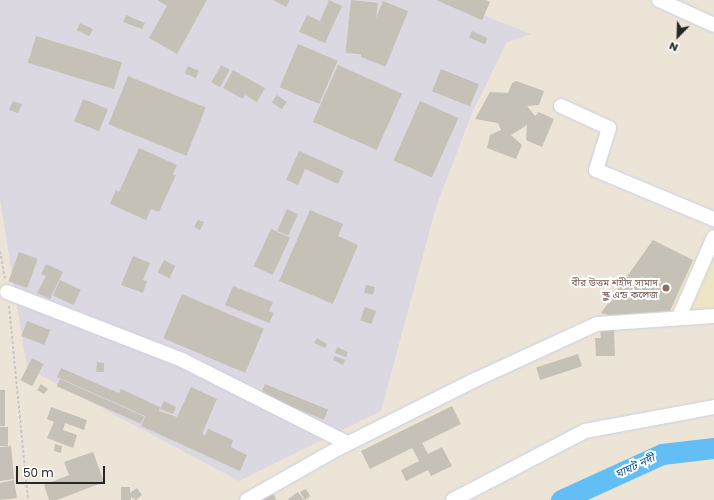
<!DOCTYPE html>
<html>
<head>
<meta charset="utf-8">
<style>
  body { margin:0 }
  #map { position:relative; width:714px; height:500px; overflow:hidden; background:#ebe4d7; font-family:Poppins,"Noto Sans Bengali",sans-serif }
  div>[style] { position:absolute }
  .industrial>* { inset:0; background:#dcd8e2 }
  .education>* { inset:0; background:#eee5c5 }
  .river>* { height:21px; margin:-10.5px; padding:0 10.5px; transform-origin:10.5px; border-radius:10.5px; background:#62bef4 }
  .building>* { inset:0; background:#c6c1b7; transform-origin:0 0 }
  .path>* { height:2px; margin-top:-1px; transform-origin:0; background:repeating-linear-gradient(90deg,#c7c7c7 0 3px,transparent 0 5px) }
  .roads { filter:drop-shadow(0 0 1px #cccee1) drop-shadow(0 0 1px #cccee1) }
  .minor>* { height:14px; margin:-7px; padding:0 7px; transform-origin:7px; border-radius:7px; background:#fff }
  .dots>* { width:11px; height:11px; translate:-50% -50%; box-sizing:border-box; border:2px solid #fff; border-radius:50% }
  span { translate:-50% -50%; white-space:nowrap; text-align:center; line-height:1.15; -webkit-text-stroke:4px #fff; paint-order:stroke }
  .education-label { font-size:10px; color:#785e54 }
  .right { translate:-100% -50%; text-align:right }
  .water-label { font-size:11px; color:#06589b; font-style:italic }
  .north { position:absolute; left:658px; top:16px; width:40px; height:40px; -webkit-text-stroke:3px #fff; paint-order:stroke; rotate:203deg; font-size:11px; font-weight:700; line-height:16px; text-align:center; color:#272727 }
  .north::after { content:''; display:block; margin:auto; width:14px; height:18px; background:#272727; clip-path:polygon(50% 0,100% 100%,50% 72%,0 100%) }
  .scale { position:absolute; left:16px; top:466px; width:89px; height:18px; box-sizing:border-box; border:2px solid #272727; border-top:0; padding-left:5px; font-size:12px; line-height:14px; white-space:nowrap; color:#272727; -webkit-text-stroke:3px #fff; paint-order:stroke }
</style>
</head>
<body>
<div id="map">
  <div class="industrial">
    <div style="clip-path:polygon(0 0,444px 0,531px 34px,507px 42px,472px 113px,436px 207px,381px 411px,239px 481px,27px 368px,0 199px)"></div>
  </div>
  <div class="education">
    <div style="clip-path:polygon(714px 236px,714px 316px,597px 323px,600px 313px,652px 240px,702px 264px)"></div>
  </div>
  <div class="river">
    <div style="left:561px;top:500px;width:111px;rotate:-24.5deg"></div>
    <div style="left:662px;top:454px;width:52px;rotate:-6.6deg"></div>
  </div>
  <div class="building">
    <div style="clip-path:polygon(157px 0,207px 0,177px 54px,149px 38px,167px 6px)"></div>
    <div style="clip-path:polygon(273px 0,290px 0,286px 7px)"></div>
    <div style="clip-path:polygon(329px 0,342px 6px,325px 43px,299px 32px,307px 15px,320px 21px)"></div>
    <div style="left:351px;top:0;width:27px;height:53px;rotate:6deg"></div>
    <div style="clip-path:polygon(436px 0,486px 0,490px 2px,482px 20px)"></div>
    <div style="left:383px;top:1px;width:27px;height:60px;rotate:22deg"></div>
    <div style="clip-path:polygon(126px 15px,145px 23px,142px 29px,123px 22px)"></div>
    <div style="left:80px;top:23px;width:14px;height:8px;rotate:25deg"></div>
    <div style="left:472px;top:31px;width:17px;height:7px;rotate:24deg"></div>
    <div style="left:36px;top:36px;width:90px;height:28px;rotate:17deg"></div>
    <div style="left:298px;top:44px;width:43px;height:47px;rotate:23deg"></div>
    <div style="left:221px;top:65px;width:10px;height:20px;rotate:29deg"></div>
    <div style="left:338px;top:65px;width:70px;height:62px;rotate:24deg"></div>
    <div style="left:188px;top:66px;width:12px;height:8px;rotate:24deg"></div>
    <div style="left:441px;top:69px;width:41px;height:24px;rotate:22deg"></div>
    <div style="clip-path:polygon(233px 70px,265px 88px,257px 102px,245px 95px,243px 99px,223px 88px)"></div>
    <div style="left:128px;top:76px;width:84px;height:52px;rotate:22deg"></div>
    <div style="clip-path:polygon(516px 81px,544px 91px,539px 105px,527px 106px,535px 116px,539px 112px,554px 119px,542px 147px,526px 140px,527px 125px,511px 135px,522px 145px,516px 159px,487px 148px,490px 135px,501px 130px,498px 123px,475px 119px,490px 92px,508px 93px,512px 83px)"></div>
    <div style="left:277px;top:95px;width:12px;height:9px;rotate:35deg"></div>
    <div style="left:83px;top:99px;width:27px;height:24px;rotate:22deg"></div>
    <div style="clip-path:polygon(13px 101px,22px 104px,18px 113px,9px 110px)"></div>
    <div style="left:420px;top:101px;width:42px;height:65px;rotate:24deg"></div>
    <div style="clip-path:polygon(139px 148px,177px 165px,173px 174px,176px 175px,159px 212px,151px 209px,146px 220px,110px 204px,116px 190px,119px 192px)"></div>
    <div style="clip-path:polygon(299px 151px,344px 171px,338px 184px,305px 169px,298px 185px,286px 180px)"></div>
    <div style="left:287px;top:209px;width:12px;height:24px;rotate:24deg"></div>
    <div style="clip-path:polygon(310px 210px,343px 224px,338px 236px,358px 245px,333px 304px,279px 281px)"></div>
    <div style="clip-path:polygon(198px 220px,204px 222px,200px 230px,194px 227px)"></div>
    <div style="left:271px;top:229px;width:21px;height:41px;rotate:25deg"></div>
    <div style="clip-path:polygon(653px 240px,693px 260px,670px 311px,609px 315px,601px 313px)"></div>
    <div style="left:19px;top:252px;width:20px;height:31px;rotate:20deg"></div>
    <div style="clip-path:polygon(133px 256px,150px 263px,143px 280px,147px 281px,143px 293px,121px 285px)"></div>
    <div style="left:164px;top:260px;width:13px;height:14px;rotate:27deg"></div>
    <div style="clip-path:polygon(46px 264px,63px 272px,50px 299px,37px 293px,46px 276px,41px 274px)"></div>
    <div style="left:60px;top:280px;width:23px;height:17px;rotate:25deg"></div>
    <div style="left:366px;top:285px;width:9px;height:8px;rotate:13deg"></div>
    <div style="clip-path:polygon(233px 286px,273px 302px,269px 311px,274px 313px,269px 323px,225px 305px)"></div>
    <div style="left:182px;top:294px;width:89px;height:48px;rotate:23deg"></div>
    <div style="left:365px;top:307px;width:12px;height:14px;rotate:20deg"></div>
    <div style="left:27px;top:321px;width:25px;height:16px;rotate:21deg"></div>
    <div style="clip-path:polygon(600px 330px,614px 330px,615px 356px,596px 356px,595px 338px,601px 338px)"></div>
    <div style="clip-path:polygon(317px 338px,327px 344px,325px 348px,314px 343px)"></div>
    <div style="clip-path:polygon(337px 347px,348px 352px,346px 357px,335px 353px)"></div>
    <div style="left:578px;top:354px;width:13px;height:44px;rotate:72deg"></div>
    <div style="clip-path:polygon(335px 356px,345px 360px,343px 365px,333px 360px)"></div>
    <div style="left:32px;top:358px;width:13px;height:25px;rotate:27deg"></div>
    <div style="clip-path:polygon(97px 362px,104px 363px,104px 372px,96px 372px)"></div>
    <div style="clip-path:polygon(61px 368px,119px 393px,121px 389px,160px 407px,159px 411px,177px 417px,191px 387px,217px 399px,202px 434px,205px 435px,208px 429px,233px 440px,231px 447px,247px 455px,240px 471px,141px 426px,145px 416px,57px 377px)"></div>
    <div style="left:60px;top:379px;width:92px;height:8px;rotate:24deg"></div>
    <div style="clip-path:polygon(41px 384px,48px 389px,44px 394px,37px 390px)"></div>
    <div style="left:265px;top:384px;width:68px;height:11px;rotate:22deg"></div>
    <div style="left:0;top:390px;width:5px;height:36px"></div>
    <div style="clip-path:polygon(164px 401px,176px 407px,173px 414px,160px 409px)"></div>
    <div style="clip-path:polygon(452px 406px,461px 424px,422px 443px,428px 454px,442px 447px,452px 466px,431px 476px,428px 470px,406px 481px,401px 470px,419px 461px,412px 448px,370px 469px,361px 451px)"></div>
    <div style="clip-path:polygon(51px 407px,87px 420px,84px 430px,65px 423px,63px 430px,77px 435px,73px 448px,47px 438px,54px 422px,47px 419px)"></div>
    <div style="left:0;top:427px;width:8px;height:19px"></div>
    <div style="clip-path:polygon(55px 444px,62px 446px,61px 453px,54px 451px)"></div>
    <div style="clip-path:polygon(11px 446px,14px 479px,0 481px,0 447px)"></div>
    <div style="clip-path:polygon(93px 452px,104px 482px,57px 500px,49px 500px,44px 485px,69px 475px,64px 462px)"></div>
    <div style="clip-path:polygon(14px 480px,17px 498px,0 500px,0 483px)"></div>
    <div style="clip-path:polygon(121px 487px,130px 487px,130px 493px,137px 488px,142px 495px,136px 500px,131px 497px,131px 500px,121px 500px)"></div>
    <div style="clip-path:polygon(306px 489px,310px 496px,305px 500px,300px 492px)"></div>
    <div style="clip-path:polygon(298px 492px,304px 500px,289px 500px,288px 499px)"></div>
    <div style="clip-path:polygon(274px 494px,276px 500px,260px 500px)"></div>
  </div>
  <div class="path">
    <div style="left:0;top:251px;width:29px;rotate:80deg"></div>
    <div style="left:9px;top:306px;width:195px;rotate:84.4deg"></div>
  </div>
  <div class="roads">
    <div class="minor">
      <div style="left:659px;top:0;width:60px;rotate:24.4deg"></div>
      <div style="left:561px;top:106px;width:53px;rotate:24.6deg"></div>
      <div style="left:609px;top:128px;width:44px;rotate:107.2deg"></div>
      <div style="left:596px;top:170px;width:128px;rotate:22.6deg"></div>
      <div style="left:7px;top:292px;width:188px;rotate:21.2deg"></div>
      <div style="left:182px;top:360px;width:185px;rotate:26.7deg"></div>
      <div style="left:679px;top:317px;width:87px;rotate:-66.4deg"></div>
      <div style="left:247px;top:500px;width:103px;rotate:-29.5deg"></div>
      <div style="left:337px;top:449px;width:154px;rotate:-26.6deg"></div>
      <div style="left:475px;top:380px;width:134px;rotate:-24.7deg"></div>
      <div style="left:597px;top:324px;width:117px;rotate:-3.9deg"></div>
      <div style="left:453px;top:500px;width:149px;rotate:-27.6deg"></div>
      <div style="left:585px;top:431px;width:131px;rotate:-10.5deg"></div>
    </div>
  </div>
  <div class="dots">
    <div style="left:666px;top:288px;background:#8d6e63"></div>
  </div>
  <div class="education-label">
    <span class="right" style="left:658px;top:288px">বীর উত্তম শহীদ সামাদ<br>স্কুল এন্ড কলেজ</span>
  </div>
  <div class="water-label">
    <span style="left:635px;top:466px;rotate:-25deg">ঘাঘট নদী</span>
  </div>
  <div class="north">N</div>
  <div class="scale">50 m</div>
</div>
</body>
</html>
